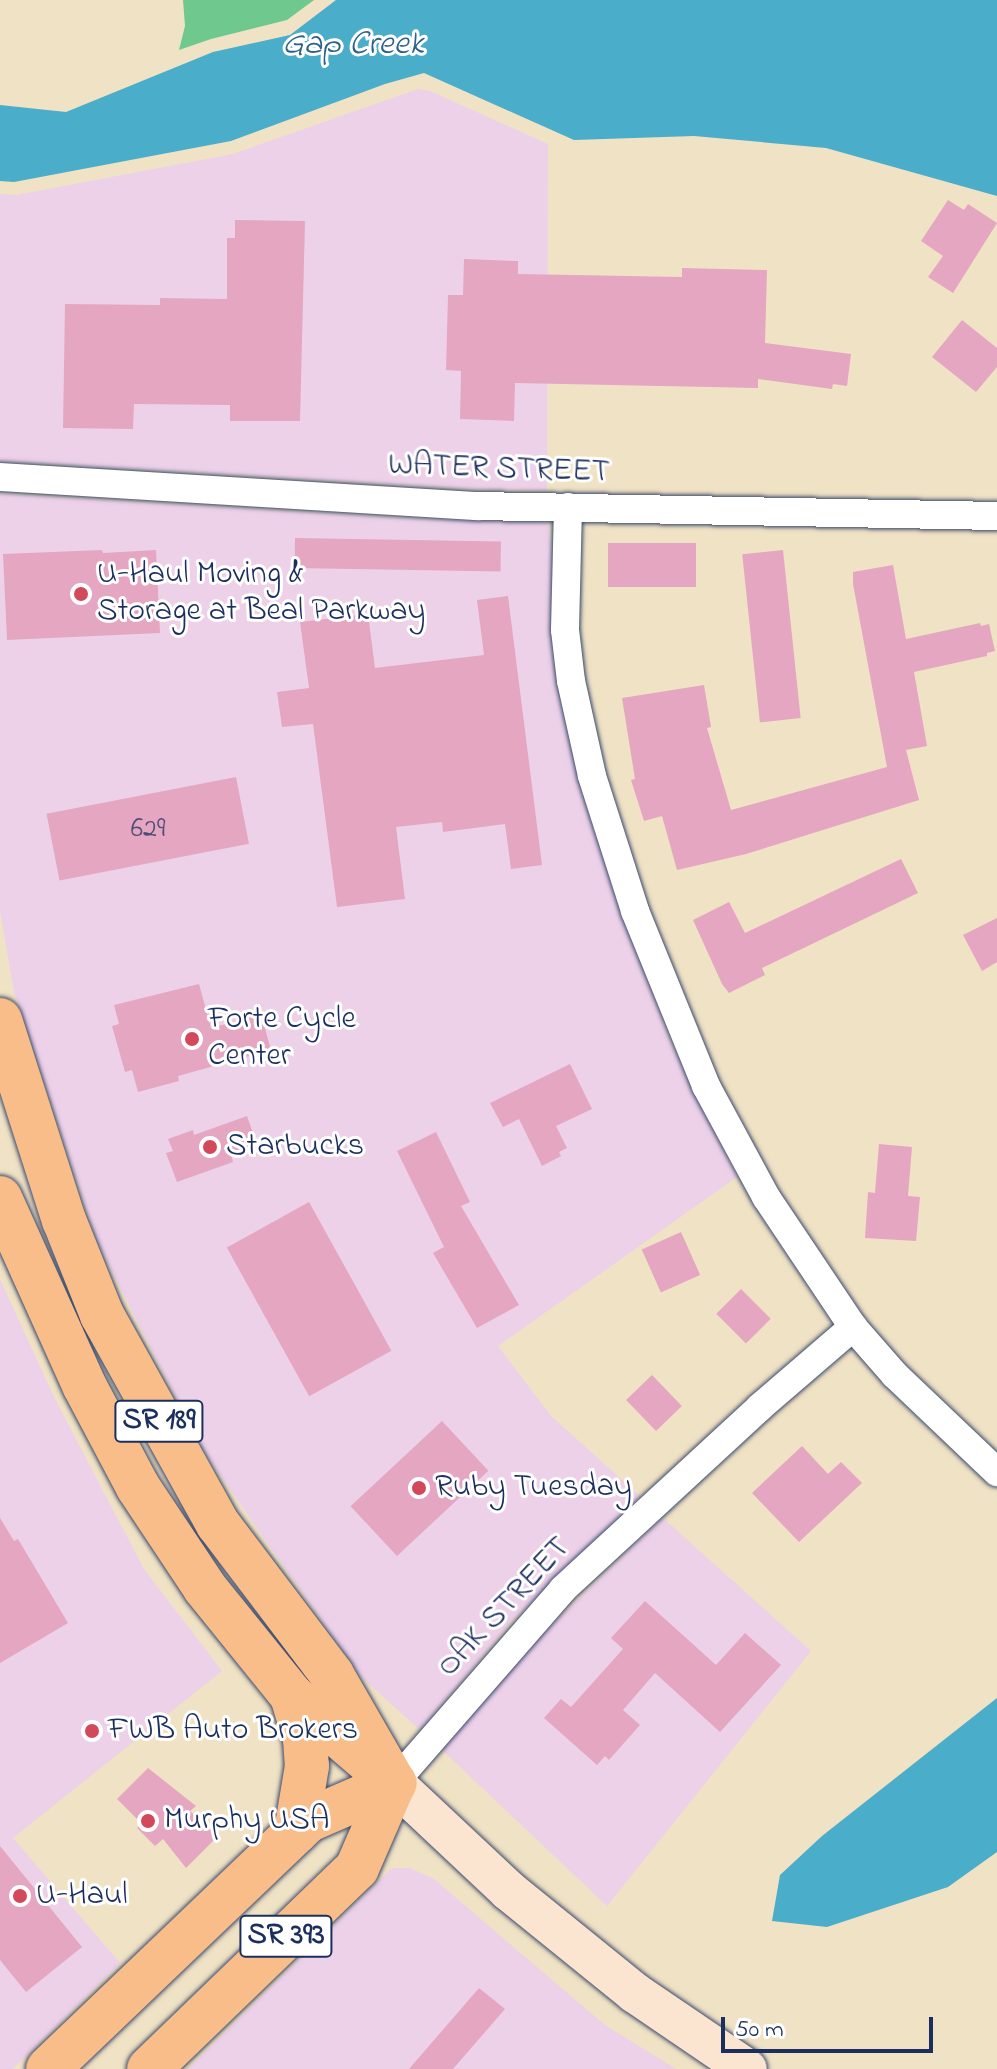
<!DOCTYPE html>
<html>
<head>
<meta charset="utf-8">
<style>
  body { margin:0 }
  #map { position:relative; width:997px; height:2069px; overflow:hidden; background:#f0e2c4; font-family:"Indie Flower",sans-serif }
  div>[style] { position:absolute }
  .built>* { inset:0; background:#edd1e9 }
  .green>* { inset:0; background:#6fc88e }
  .water>* { inset:0; background:#4aadc9 }
  .building>* { inset:0; background:#e5a6c2; transform-origin:0 0 }
  .roads { filter:drop-shadow(0 0 2px #3b4a6d) drop-shadow(0 0 2px #3b4a6d) }
  .minor>* { height:28px; margin:-14px; padding:0 14px; transform-origin:14px; border-radius:14px; background:#fff }
  .secondary>* { height:40px; margin:-20px; padding:0 20px; transform-origin:20px; border-radius:20px; background:#fce5d0 }
  .primary>* { height:44px; margin:-22px; padding:0 22px; transform-origin:22px; border-radius:22px; background:#f8bd89 }
  .dots>* { width:22px; height:22px; translate:-50% -50%; box-sizing:border-box; border:4px solid #fff; border-radius:50% }
  span { translate:-50% -50%; white-space:nowrap; text-align:center; line-height:1.15; -webkit-text-stroke:6px #fff; paint-order:stroke }
  .number-label { font-size:28px; color:#4e4d77 }
  .number-label span { -webkit-text-stroke-width:0 }
  .shield-label span { padding:2px 6px; background:#fff; border:2px solid; border-radius:6px; -webkit-text-stroke-width:0 }
  .shield-label { font-size:30px; color:#1b2f5e; font-weight:700 }
  .street-label { font-size:32px; color:#1b2f5e }
  .poi-label { font-size:32px; color:#1b2f5e }
  .left { translate:0 -50%; text-align:left }
  .water-label { font-size:34px; color:#2e6189; font-style:italic }
  .scale { position:absolute; left:721px; top:2017px; width:212px; height:36px; box-sizing:border-box; border:4px solid #1b2f5e; border-top:0; padding-left:10px; font-size:24px; line-height:28px; white-space:nowrap; color:#1b2f5e; -webkit-text-stroke:6px #fff; paint-order:stroke }
</style>
</head>
<body>
<div id="map">
  <div class="built">
    <div style="clip-path:polygon(418px 89px,430px 91px,548px 144px,547px 490px,477px 489px,0 461px,0 194px,16px 195px,233px 154px)"></div>
    <div style="clip-path:polygon(0 494px,419px 519px,548px 523px,553px 563px,551px 629px,557px 685px,579px 780px,622px 916px,674px 1049px,737px 1177px,498px 1346px,551px 1416px,640px 1496px,512px 1621px,420px 1730px,361px 1677px,202px 1449px,97px 1242px,14px 992px,0 911px)"></div>
    <div style="clip-path:polygon(0 1279px,54px 1397px,144px 1569px,222px 1671px,13px 1838px,120px 1963px,13px 2069px,0 2069px)"></div>
    <div style="clip-path:polygon(663px 1518px,811px 1651px,607px 1906px,442px 1750px,531px 1645px)"></div>
    <div style="clip-path:polygon(392px 1868px,410px 1868px,434px 1879px,605px 2025px,676px 2069px,188px 2069px)"></div>
  </div>
  <div class="green">
    <div style="clip-path:polygon(183px 0,314px 0,287px 20px,211px 39px,179px 50px,185px 26px)"></div>
  </div>
  <div class="water">
    <div style="clip-path:polygon(336px 0,997px 0,997px 196px,826px 148px,694px 136px,574px 140px,424px 73px,385px 84px,231px 141px,14px 182px,0 181px,0 105px,66px 112px,213px 52px,290px 35px)"></div>
    <div style="clip-path:polygon(997px 1698px,997px 1852px,948px 1887px,827px 1927px,772px 1921px,780px 1875px,822px 1836px)"></div>
  </div>
  <div class="building">
    <div style="clip-path:polygon(948px 200px,964px 210px,968px 204px,997px 223px,953px 293px,928px 277px,943px 256px,921px 241px)"></div>
    <div style="clip-path:polygon(235px 220px,305px 221px,300px 421px,230px 421px,230px 405px,134px 404px,133px 429px,63px 428px,65px 304px,160px 305px,160px 298px,227px 299px,227px 238px,235px 238px)"></div>
    <div style="clip-path:polygon(464px 259px,518px 261px,518px 274px,682px 277px,682px 268px,767px 270px,765px 343px,851px 354px,847px 386px,833px 384px,832px 389px,758px 379px,758px 388px,515px 383px,514px 421px,460px 419px,461px 371px,446px 370px,448px 295px,463px 295px)"></div>
    <div style="clip-path:polygon(962px 320px,997px 348px,997px 367px,976px 392px,932px 357px)"></div>
    <div style="left:295px;top:538px;width:206px;height:30px;rotate:1deg"></div>
    <div style="left:608px;top:543px;width:88px;height:44px"></div>
    <div style="clip-path:polygon(102px 550px,103px 553px,156px 550px,160px 633px,7px 640px,3px 554px)"></div>
    <div style="left:783px;top:550px;width:169px;height:41px;rotate:84deg"></div>
    <div style="clip-path:polygon(893px 565px,906px 639px,980px 623px,981px 626px,989px 624px,995px 651px,987px 653px,987px 656px,914px 672px,927px 746px,906px 750px,919px 800px,746px 854px,677px 870px,662px 816px,644px 821px,631px 780px,635px 779px,622px 698px,704px 685px,711px 727px,707px 728px,731px 810px,887px 767px,853px 584px,853px 572px)"></div>
    <div style="clip-path:polygon(508px 596px,542px 865px,511px 869px,505px 824px,443px 832px,442px 822px,396px 827px,405px 899px,337px 907px,313px 724px,282px 727px,277px 692px,309px 688px,300px 622px,368px 614px,375px 668px,484px 655px,477px 600px)"></div>
    <div style="left:236px;top:777px;width:68px;height:193px;rotate:79deg"></div>
    <div style="clip-path:polygon(901px 859px,918px 893px,762px 968px,765px 975px,729px 993px,722px 984px,693px 920px,729px 902px,745px 933px)"></div>
    <div style="clip-path:polygon(997px 918px,997px 962px,982px 971px,963px 935px)"></div>
    <div style="clip-path:polygon(199px 984px,211px 1028px,261px 1014px,271px 1050px,178px 1076px,179px 1081px,138px 1092px,132px 1070px,125px 1072px,112px 1026px,119px 1024px,114px 1005px)"></div>
    <div style="clip-path:polygon(570px 1064px,592px 1109px,556px 1126px,567px 1148px,559px 1152px,561px 1156px,542px 1166px,519px 1119px,503px 1127px,490px 1103px)"></div>
    <div style="clip-path:polygon(247px 1116px,257px 1144px,231px 1154px,233px 1162px,177px 1182px,166px 1153px,173px 1151px,168px 1139px,193px 1130px,194px 1135px)"></div>
    <div style="clip-path:polygon(436px 1132px,470px 1202px,461px 1206px,519px 1305px,477px 1328px,433px 1253px,444px 1247px,397px 1151px)"></div>
    <div style="clip-path:polygon(879px 1144px,912px 1147px,908px 1196px,920px 1197px,916px 1241px,865px 1238px,868px 1192px,875px 1193px)"></div>
    <div style="left:309px;top:1202px;width:170px;height:94px;rotate:61deg"></div>
    <div style="left:681px;top:1232px;width:47px;height:43px;rotate:66deg"></div>
    <div style="left:741px;top:1289px;width:42px;height:35px;rotate:45deg"></div>
    <div style="left:652px;top:1375px;width:43px;height:36px;rotate:46deg"></div>
    <div style="left:442px;top:1421px;width:68px;height:125px;rotate:47deg"></div>
    <div style="clip-path:polygon(802px 1446px,828px 1474px,841px 1462px,862px 1483px,799px 1542px,752px 1493px)"></div>
    <div style="clip-path:polygon(0 1518px,14px 1541px,18px 1539px,68px 1623px,0 1663px)"></div>
    <div style="clip-path:polygon(645px 1601px,716px 1665px,745px 1633px,781px 1665px,720px 1732px,655px 1673px,623px 1710px,640px 1725px,609px 1760px,605px 1756px,597px 1765px,544px 1718px,561px 1699px,571px 1707px,623px 1649px,611px 1638px)"></div>
    <div style="clip-path:polygon(148px 1768px,196px 1806px,190px 1811px,218px 1836px,186px 1868px,163px 1839px,155px 1846px,137px 1828px,142px 1824px,117px 1799px)"></div>
    <div style="clip-path:polygon(0 1846px,82px 1947px,26px 1992px,0 1960px)"></div>
    <div style="clip-path:polygon(479px 1988px,505px 2009px,453px 2069px,409px 2069px)"></div>
  </div>
  <div class="roads">
    <div class="minor">
      <div style="left:0;top:477px;width:478px;rotate:3.5deg"></div>
      <div style="left:477px;top:506px;width:520px;rotate:1.1deg"></div>
      <div style="left:568px;top:507px;width:123px;rotate:91.4deg"></div>
      <div style="left:565px;top:630px;width:51px;rotate:83.3deg"></div>
      <div style="left:571px;top:681px;width:97px;rotate:77.5deg"></div>
      <div style="left:592px;top:776px;width:142px;rotate:72.3deg"></div>
      <div style="left:635px;top:911px;width:189px;rotate:67.9deg"></div>
      <div style="left:706px;top:1086px;width:126px;rotate:61.6deg"></div>
      <div style="left:766px;top:1197px;width:156px;rotate:56.2deg"></div>
      <div style="left:853px;top:1327px;width:64px;rotate:48.8deg"></div>
      <div style="left:895px;top:1375px;width:141px;rotate:43.6deg"></div>
      <div style="left:394px;top:1783px;width:257px;rotate:-48.9deg"></div>
      <div style="left:563px;top:1589px;width:268px;rotate:-42.7deg"></div>
      <div style="left:760px;top:1407px;width:123px;rotate:-40.7deg"></div>
    </div>
    <div class="secondary">
      <div style="left:394px;top:1783px;width:158px;rotate:43.2deg"></div>
      <div style="left:509px;top:1891px;width:162px;rotate:39deg"></div>
      <div style="left:635px;top:1993px;width:135px;rotate:34.2deg"></div>
    </div>
    <div class="primary">
      <div style="left:0;top:1020px;width:210px;rotate:72.3deg"></div>
      <div style="left:64px;top:1220px;width:102px;rotate:68.2deg"></div>
      <div style="left:102px;top:1315px;width:239px;rotate:61deg"></div>
      <div style="left:218px;top:1524px;width:189px;rotate:52.9deg"></div>
      <div style="left:332px;top:1675px;width:125px;rotate:60.1deg"></div>
      <div style="left:0;top:1198px;width:205px;rotate:65.8deg"></div>
      <div style="left:84px;top:1385px;width:115px;rotate:62.1deg"></div>
      <div style="left:138px;top:1487px;width:121px;rotate:56.4deg"></div>
      <div style="left:205px;top:1588px;width:139px;rotate:51.1deg"></div>
      <div style="left:292px;top:1696px;width:101px;rotate:40.6deg"></div>
      <div style="left:292px;top:1696px;width:45px;rotate:73.2deg"></div>
      <div style="left:305px;top:1739px;width:27px;rotate:86deg"></div>
      <div style="left:307px;top:1766px;width:67px;rotate:99.5deg"></div>
      <div style="left:48px;top:2069px;width:361px;rotate:-43.7deg"></div>
      <div style="left:309px;top:1820px;width:93px;rotate:-23.5deg"></div>
      <div style="left:149px;top:2069px;width:289px;rotate:-44deg"></div>
      <div style="left:357px;top:1868px;width:93px;rotate:-66.5deg"></div>
    </div>
  </div>
  <div class="dots">
    <div style="left:81px;top:594px;background:#d1495b"></div>
    <div style="left:192px;top:1039px;background:#d1495b"></div>
    <div style="left:210px;top:1147px;background:#d1495b"></div>
    <div style="left:419px;top:1488px;background:#d1495b"></div>
    <div style="left:92px;top:1731px;background:#d1495b"></div>
    <div style="left:148px;top:1821px;background:#d1495b"></div>
    <div style="left:20px;top:1896px;background:#d1495b"></div>
  </div>
  <div class="number-label">
    <span style="left:148px;top:830px">629</span>
  </div>
  <div class="shield-label">
    <span style="left:159px;top:1421px">SR 189</span>
    <span style="left:286px;top:1936px">SR 393</span>
  </div>
  <div class="street-label">
    <span style="left:499px;top:470px;rotate:2deg">WATER STREET</span>
    <span style="left:505px;top:1608px;rotate:-47deg">OAK STREET</span>
  </div>
  <div class="poi-label">
    <span class="left" style="left:97px;top:594px">U-Haul Moving &amp;<br>Storage at Beal Parkway</span>
    <span class="left" style="left:208px;top:1039px">Forte Cycle<br>Center</span>
    <span class="left" style="left:226px;top:1147px">Starbucks</span>
    <span class="left" style="left:435px;top:1488px">Ruby Tuesday</span>
    <span class="left" style="left:108px;top:1731px">FWB Auto Brokers</span>
    <span class="left" style="left:164px;top:1821px">Murphy USA</span>
    <span class="left" style="left:36px;top:1896px">U-Haul</span>
  </div>
  <div class="water-label">
    <span style="left:353px;top:46px">Gap Creek</span>
  </div>
  <div class="scale">50 m</div>
</div>
</body>
</html>
